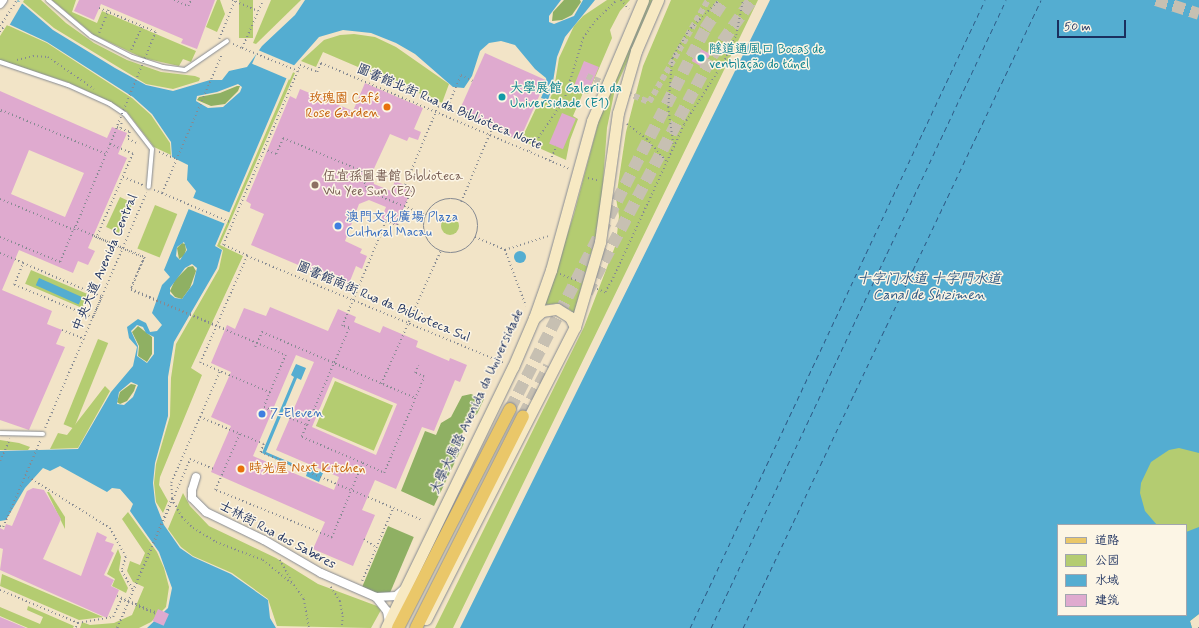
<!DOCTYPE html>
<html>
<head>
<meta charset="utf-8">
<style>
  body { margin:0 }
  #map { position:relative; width:1199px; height:628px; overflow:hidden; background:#f2e4c7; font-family:Mynerve,"LXGW WenKai TC",sans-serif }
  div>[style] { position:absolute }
  .green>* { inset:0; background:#b4cc71; transform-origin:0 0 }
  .round { border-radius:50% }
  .forest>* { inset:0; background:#8fb063; transform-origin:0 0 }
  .water>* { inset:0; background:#54add1; transform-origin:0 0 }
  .pier>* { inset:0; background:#f2e4c7; transform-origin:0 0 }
  .ferry>* { height:1px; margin-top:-0.5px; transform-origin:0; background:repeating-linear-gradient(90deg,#2f5b86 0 5px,transparent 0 9px) }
  .building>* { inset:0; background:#dfaacf; transform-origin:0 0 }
  .pedestrian-tunnel>* { height:5.5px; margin-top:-2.75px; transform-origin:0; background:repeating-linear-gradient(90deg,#c7c0b2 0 5.5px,transparent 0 8.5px) }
  .primary-tunnel>* { height:12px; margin-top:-6px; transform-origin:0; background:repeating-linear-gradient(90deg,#c7c0b2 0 12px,transparent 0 18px) }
  .path>* { height:1.5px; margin-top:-0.75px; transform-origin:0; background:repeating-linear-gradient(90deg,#868a92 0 1px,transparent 0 4px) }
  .path>.ring { margin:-0.75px; padding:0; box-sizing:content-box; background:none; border:1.5px solid #868a92; border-radius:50% }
  .roads { filter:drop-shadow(0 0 1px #868a92) drop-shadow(0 0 1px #868a92) }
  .service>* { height:4px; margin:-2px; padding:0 2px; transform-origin:2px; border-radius:2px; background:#fff }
  .minor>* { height:8px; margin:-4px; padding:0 4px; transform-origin:4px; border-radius:4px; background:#fff }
  .secondary>* { height:11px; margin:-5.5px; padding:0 5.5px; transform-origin:5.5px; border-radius:5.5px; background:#f7e9c3 }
  .primary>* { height:12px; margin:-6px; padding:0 6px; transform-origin:6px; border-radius:6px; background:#eac769 }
  .path-bridge>* { height:1.5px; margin-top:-0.75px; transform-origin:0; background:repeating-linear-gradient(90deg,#868a92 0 1px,transparent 0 4px) }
  .dots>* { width:11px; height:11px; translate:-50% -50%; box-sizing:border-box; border:2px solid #fcf5e5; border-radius:50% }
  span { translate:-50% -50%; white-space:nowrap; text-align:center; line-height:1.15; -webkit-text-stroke:3px #fcf5e5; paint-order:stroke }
  .culture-label { font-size:13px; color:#0d838f }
  .left { translate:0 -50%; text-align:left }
  .food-label { font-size:13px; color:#c56008 }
  .right { translate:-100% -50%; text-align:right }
  .street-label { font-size:13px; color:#1b2f5e }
  .education-label { font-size:13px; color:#785e54 }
  .shop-label { font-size:13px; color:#366cbe }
  .water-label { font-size:14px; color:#2f5b86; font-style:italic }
  .legend { position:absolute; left:1057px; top:524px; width:130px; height:92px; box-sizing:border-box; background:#fcf5e5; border:1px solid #a2a6af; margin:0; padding:5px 7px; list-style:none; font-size:12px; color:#1b2f5e }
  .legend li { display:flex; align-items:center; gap:8px; height:20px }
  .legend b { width:20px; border:1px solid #a2a6af }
  .scale { position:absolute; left:1057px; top:20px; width:69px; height:18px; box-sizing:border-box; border:2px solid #1b2f5e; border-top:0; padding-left:5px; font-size:12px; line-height:14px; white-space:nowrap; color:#1b2f5e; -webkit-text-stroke:3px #fcf5e5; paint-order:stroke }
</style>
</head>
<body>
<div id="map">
  <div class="green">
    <div style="clip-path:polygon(24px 0,41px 0,66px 23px,94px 43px,127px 60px,161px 72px,195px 76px,200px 78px,199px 81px,173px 89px,146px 84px,54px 28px,23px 2px)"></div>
    <div style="clip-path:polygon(52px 0,76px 0,72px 12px,97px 23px,102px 11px,196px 51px,191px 62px,183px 59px,179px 66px,143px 58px,94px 35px)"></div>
    <div style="clip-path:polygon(217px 0,220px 0,225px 14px,217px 32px,206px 27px)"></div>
    <div style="left:239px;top:0;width:14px;height:38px"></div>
    <div style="clip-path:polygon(271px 0,301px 0,256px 44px,253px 43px)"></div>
    <div style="clip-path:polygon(607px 0,630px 0,620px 11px,610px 30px,612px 38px,588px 94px,583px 93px,573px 116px,578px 119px,570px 140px,566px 160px,521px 140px,538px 104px,549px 101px,554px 89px,559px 58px,574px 26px,583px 16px)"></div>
    <div style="clip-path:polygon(648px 0,655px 0,615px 89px,607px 128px,600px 222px,574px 313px,561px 303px,544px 305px,574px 214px,599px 120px)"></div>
    <div style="clip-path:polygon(671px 0,758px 0,453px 628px,435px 628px,584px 327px,616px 244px,619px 216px,616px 198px,626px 132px,643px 66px)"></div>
    <div style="clip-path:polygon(7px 25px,47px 43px,132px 98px,151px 115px,170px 143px,171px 155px,154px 147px,127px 112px,111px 102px,67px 82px,0 60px,0 36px)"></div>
    <div style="clip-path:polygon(354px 34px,375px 37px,396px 47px,449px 84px,442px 103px,323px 52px,316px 67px,301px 61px,324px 40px,340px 35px)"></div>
    <div style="clip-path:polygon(292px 72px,295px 73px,220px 245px,243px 256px,191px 368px,202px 375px,160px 477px,159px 485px,168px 501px,163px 513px,156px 502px,154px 483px,156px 464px,170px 416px,171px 378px,176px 344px,219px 269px,223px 250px,217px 246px)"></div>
    <div style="left:120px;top:197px;width:14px;height:33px;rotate:25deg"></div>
    <div style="left:155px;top:205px;width:24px;height:47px;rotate:22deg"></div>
    <div class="round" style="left:441px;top:217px;width:18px;height:18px"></div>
    <div style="left:31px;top:270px;width:62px;height:15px;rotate:23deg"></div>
    <div style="left:98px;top:339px;width:11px;height:92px;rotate:22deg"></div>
    <div style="left:335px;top:381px;width:63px;height:49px;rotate:23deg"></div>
    <div style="clip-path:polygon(105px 386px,110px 391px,78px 448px,50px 449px,58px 433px,67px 435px)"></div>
    <div style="clip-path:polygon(1199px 402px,1199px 614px,1190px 621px,1192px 628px,1090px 628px,1186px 615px,1186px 525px,1121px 525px,1116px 491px)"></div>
    <div style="clip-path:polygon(0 440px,19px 443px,30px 447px,28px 450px,0 450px)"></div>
    <div style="clip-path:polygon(49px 492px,65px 517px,65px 529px,47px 492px)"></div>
    <div style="clip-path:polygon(183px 493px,190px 506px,209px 526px,276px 558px,318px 584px,377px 606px,381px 610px,371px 628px,277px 626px,268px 599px,232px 573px,193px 556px,181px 547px,168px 529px)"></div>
    <div style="clip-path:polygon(128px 512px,157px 552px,164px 568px,169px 587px,166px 607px,151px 622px,139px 628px,80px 628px,82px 622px,90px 625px,114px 623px,132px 615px,144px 587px,133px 582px,127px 571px,130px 561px,140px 565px,145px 553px,122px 519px)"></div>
    <div style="clip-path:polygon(118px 549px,121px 557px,119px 570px,128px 588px,126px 593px,112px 586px,115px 579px,107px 574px)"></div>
    <div style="clip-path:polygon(2px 574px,103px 617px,79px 620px,0 586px)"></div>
    <div style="clip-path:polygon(28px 606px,74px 626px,73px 628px,28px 628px,0 616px,0 607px,40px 624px,43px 617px,27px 610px)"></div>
  </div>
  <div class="forest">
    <div style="clip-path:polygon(564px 0,580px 0,581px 2px,572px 15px,562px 20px,552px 21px,553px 12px)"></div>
    <div style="clip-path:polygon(237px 86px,240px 86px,238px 91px,225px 104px,211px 106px,197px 100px,199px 97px,220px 93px)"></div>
    <div style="clip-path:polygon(182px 243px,185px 244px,186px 250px,184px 256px,179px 259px,177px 248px)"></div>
    <div style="clip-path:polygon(193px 266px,196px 271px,190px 288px,182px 299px,175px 297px,170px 291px,175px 280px,188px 267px)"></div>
    <div style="clip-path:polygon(138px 326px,152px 337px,152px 354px,147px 362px,138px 356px,139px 346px,132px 332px)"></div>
    <div style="clip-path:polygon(131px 384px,136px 385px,134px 391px,127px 401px,120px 404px,117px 402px,120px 392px)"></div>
    <div style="clip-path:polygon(471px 394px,484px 399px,477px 414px,469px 418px,462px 434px,464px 443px,434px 506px,401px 491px,425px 431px,436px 435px,441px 423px,451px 417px,462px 396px)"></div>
    <div style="left:388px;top:526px;width:28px;height:67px;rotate:23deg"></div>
  </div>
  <div class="water">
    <div style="clip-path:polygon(evenodd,18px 0,53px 30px,115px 68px,146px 85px,173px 91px,210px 80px,222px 80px,229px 71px,247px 67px,262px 46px,295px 15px,305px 0,561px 0,549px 16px,549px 22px,554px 24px,574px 16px,583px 0,595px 0,565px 37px,557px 57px,552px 88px,548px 100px,541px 98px,547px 83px,546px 78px,535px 69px,515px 45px,501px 41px,489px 43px,480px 51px,472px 76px,464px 88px,453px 87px,415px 54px,396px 43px,371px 33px,343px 30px,319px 37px,290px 70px,215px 246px,222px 250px,217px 268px,174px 342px,168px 377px,168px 416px,155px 463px,153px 483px,155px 502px,164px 525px,180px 548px,193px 557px,231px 574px,268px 600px,270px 618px,276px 628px,147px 628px,168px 608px,172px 588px,159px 552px,130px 511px,133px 504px,120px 489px,112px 488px,107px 492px,60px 466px,50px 471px,43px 468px,25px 488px,6px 520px,0 521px,0 451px,78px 449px,111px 392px,133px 366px,137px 347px,129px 338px,127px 327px,138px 319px,146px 323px,150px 332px,157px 331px,162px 325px,152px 313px,162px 285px,170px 277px,164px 270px,196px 191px,187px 180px,188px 165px,172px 157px,171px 142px,152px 114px,133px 97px,47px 42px,0 20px,18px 0,238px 84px,242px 87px,240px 92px,223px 107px,208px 108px,196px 101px,197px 96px,217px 92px,238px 84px,18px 0,184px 242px,187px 250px,180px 260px,176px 256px,177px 247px,184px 242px,18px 0,192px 264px,197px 268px,193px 284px,182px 299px,175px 298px,170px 294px,170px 288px,185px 268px,192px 264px,18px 0,137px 325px,143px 327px,146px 333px,154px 337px,154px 354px,147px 363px,137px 356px,138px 346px,131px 331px,137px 325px,18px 0,131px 382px,138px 385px,133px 397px,124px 405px,117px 404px,119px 392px,131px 382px)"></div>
    <div style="clip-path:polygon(770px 0,1199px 0,1199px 453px,1179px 448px,1169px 450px,1151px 462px,1141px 483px,1140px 493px,1145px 511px,1157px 525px,1058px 525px,1058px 615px,1186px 615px,1186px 532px,1199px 527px,1199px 614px,1190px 621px,1192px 628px,460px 628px)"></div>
    <div class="round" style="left:514px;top:251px;width:12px;height:12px"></div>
    <div style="left:39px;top:278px;width:47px;height:8px;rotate:24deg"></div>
    <div style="clip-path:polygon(296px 364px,306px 368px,301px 380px,297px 378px,266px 452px,308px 470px,310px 467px,323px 473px,319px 482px,306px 476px,307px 473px,262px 453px,294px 377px,291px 375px)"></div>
  </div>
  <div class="pier">
    <div style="clip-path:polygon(0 0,23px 2px,9px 26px,0 22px)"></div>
    <div style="left:258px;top:50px;width:41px;height:15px;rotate:23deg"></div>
    <div style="left:191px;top:197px;width:43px;height:12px;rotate:22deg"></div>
  </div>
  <div class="ferry">
    <div style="left:690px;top:628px;width:694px;rotate:-64.84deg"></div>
    <div style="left:711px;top:628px;width:694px;rotate:-64.84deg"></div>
    <div style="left:743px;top:628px;width:695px;rotate:-64.61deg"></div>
  </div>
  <div class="building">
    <div style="clip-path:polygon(79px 0,215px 0,197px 49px,181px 43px,183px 39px,101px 4px,94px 20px,74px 11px)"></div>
    <div style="left:699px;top:48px;width:13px;height:15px;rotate:29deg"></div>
    <div style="left:485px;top:53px;width:67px;height:66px;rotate:24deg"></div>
    <div style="left:584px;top:61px;width:16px;height:26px;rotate:22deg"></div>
    <div style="clip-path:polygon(365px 83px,423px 108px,414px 129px,421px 132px,418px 140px,409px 137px,407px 141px,390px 134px,377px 162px,372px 173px,374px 184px,391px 191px,395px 181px,412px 188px,397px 225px,381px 219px,386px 207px,369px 200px,359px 204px,345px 241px,362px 249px,360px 253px,367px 256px,362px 269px,356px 266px,348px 286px,251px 245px,264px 214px,250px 208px,251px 204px,246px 201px,290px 96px,296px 99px,300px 89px,353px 111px)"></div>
    <div style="clip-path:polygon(evenodd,0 91px,107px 138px,112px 127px,127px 133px,118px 154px,127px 158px,88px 248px,95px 251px,88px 265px,78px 261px,73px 273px,19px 250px,2px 290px,52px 311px,47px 324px,62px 330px,56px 344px,65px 347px,29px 430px,0 420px,0 91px,29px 150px,84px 173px,65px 217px,11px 194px,29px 150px)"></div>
    <div style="left:562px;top:113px;width:15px;height:33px;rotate:23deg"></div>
    <div style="clip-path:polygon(evenodd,270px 307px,328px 331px,338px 309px,356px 317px,354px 322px,380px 333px,383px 326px,418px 341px,416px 347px,449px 361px,450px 358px,467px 365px,460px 382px,455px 380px,434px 431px,422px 427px,396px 489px,375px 480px,362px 510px,375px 515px,353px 566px,313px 549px,325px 522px,211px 472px,231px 426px,211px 417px,231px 372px,211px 363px,227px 325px,235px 329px,244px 308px,266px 316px,270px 307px,296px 355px,314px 362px,276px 450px,339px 477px,334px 490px,253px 456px,296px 355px,270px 307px,333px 377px,397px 404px,376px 455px,312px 427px,333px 377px)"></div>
    <div style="clip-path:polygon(33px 488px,44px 490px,61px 519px,43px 559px,81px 576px,97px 532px,107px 537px,105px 541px,114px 544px,111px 551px,114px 553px,104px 575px,114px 580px,111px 586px,119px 590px,107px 618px,0 570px,3px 549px,0 548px,0 528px,4px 530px,6px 524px,12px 526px,27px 491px)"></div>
    <div style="left:158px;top:609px;width:12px;height:13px;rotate:24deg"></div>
    <div style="clip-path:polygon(0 617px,26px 628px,0 628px)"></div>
  </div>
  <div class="pedestrian-tunnel">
    <div style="left:587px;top:76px;width:67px;rotate:22.8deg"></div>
    <div style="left:649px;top:102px;width:118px;rotate:-60deg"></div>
  </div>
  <div class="primary-tunnel">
    <div style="left:1156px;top:0;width:45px;rotate:18deg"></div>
    <div style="left:587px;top:293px;width:268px;rotate:-62.2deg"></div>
    <div style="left:712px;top:56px;width:69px;rotate:-54.5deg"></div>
    <div style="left:510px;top:409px;width:427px;rotate:-62.8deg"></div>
    <div style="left:705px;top:29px;width:35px;rotate:-57deg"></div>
    <div style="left:523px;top:416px;width:56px;rotate:-62.5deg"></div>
  </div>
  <div class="path">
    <div style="left:174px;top:0;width:15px;rotate:23deg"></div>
    <div style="left:188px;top:6px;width:7px;rotate:-63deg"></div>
    <div style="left:232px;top:0;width:28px;rotate:23deg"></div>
    <div style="left:621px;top:0;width:12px;rotate:48deg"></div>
    <div style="left:0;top:26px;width:31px;rotate:-57deg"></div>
    <div style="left:0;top:32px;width:7px;rotate:-56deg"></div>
    <div style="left:99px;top:33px;width:27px;rotate:-68deg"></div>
    <div style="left:219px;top:39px;width:42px;rotate:-67.7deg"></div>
    <div style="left:233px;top:44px;width:10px;rotate:24deg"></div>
    <div style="left:242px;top:48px;width:52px;rotate:-66.4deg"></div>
    <div style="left:242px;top:48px;width:61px;rotate:22.3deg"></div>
    <div style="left:131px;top:50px;width:26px;rotate:-65deg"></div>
    <div style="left:17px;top:60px;width:16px;rotate:-14deg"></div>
    <div style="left:33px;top:56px;width:15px;rotate:4deg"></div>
    <div style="left:48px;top:57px;width:56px;rotate:34.8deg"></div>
    <div style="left:0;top:112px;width:2px;rotate:-63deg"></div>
    <div style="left:1px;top:110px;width:114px;rotate:22.7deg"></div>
    <div style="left:627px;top:124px;width:25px;rotate:37deg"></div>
    <div style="left:647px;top:139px;width:29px;rotate:49deg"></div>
    <div style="left:120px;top:128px;width:7px;rotate:-74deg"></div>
    <div style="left:110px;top:144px;width:18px;rotate:-68deg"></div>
    <div style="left:117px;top:127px;width:14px;rotate:21deg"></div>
    <div style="left:130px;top:132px;width:7px;rotate:106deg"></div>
    <div style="left:128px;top:139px;width:12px;rotate:24deg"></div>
    <div style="left:673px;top:144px;width:37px;rotate:-98deg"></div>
    <div style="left:668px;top:107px;width:49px;rotate:-85.3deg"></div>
    <div style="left:672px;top:58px;width:31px;rotate:-59deg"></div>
    <div style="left:688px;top:31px;width:44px;rotate:-45deg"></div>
    <div style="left:264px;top:149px;width:13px;rotate:23deg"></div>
    <div style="left:276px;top:154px;width:17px;rotate:-66deg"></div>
    <div style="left:283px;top:138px;width:86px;rotate:22.7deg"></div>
    <div style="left:362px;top:171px;width:21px;rotate:76deg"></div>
    <div style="left:367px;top:191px;width:64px;rotate:22.1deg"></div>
    <div style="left:529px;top:151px;width:62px;rotate:-55.5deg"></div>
    <div style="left:564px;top:100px;width:65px;rotate:-73deg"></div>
    <div style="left:583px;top:38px;width:19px;rotate:-55deg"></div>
    <div style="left:594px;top:22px;width:32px;rotate:-44deg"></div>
    <div style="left:159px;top:152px;width:18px;rotate:22deg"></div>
    <div style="left:550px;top:161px;width:16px;rotate:-68deg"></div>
    <div style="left:123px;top:177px;width:22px;rotate:22deg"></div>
    <div style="left:588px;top:178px;width:11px;rotate:15deg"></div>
    <div style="left:154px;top:190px;width:9px;rotate:21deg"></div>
    <div style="left:162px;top:193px;width:151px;rotate:-66.7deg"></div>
    <div style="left:162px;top:193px;width:76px;rotate:23.2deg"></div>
    <div style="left:0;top:199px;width:80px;rotate:22.7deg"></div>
    <div style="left:74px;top:230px;width:93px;rotate:-67.3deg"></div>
    <div style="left:110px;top:144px;width:25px;rotate:23deg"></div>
    <div style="left:133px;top:154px;width:90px;rotate:113.4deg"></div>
    <div class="ring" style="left:424px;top:199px;width:52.5px;height:52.5px"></div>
    <div style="left:461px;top:202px;width:80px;rotate:-67.3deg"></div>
    <div style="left:74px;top:227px;width:77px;rotate:23.9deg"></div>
    <div style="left:144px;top:258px;width:35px;rotate:112deg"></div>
    <div style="left:131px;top:290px;width:168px;rotate:22.8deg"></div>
    <div style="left:286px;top:355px;width:56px;rotate:112.9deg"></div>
    <div style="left:264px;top:407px;width:47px;rotate:22.7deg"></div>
    <div style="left:307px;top:425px;width:13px;rotate:113deg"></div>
    <div style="left:302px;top:437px;width:66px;rotate:23.1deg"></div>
    <div style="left:363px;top:463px;width:81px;rotate:112.5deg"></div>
    <div style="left:332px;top:538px;width:126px;rotate:-157.7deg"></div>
    <div style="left:215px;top:490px;width:62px;rotate:-66.3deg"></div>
    <div style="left:0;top:237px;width:65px;rotate:22.6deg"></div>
    <div style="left:60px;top:262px;width:35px;rotate:-68deg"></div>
    <div style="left:475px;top:237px;width:33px;rotate:23deg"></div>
    <div style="left:505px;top:250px;width:45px;rotate:-18deg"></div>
    <div style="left:505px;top:250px;width:60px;rotate:69.4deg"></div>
    <div style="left:0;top:253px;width:25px;rotate:23deg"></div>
    <div style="left:247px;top:256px;width:278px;rotate:22.6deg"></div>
    <div style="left:23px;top:263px;width:86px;rotate:23.3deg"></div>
    <div style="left:102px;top:297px;width:23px;rotate:113deg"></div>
    <div style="left:93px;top:318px;width:86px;rotate:-157.3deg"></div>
    <div style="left:14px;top:285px;width:24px;rotate:-68deg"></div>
    <div style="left:560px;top:274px;width:18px;rotate:22deg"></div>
    <div style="left:597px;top:289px;width:9px;rotate:21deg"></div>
    <div style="left:605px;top:292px;width:16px;rotate:-60deg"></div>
    <div style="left:613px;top:278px;width:170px;rotate:-65.2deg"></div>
    <div style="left:684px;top:124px;width:72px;rotate:-57.4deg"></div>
    <div style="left:723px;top:63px;width:31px;rotate:-65deg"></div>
    <div style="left:736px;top:35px;width:36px;rotate:-79deg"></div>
    <div style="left:62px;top:330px;width:24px;rotate:22deg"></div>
    <div style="left:255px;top:347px;width:17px;rotate:-65deg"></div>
    <div style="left:262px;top:332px;width:167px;rotate:23.3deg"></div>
    <div style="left:381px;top:384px;width:145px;rotate:-65.9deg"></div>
    <div style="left:270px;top:393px;width:76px;rotate:-156.8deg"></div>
    <div style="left:200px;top:363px;width:117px;rotate:-66.3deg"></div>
    <div style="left:247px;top:256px;width:26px;rotate:-155deg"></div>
    <div style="left:223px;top:245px;width:196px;rotate:-66.8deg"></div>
    <div style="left:300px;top:65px;width:18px;rotate:22deg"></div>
    <div style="left:317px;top:72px;width:10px;rotate:-66deg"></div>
    <div style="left:321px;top:63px;width:270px;rotate:23.1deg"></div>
    <div style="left:200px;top:417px;width:69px;rotate:22.9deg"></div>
    <div style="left:264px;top:444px;width:9px;rotate:111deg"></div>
    <div style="left:261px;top:452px;width:175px;rotate:22.9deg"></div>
    <div style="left:307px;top:425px;width:106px;rotate:-66.6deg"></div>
    <div style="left:349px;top:328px;width:7px;rotate:-164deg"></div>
    <div style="left:342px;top:326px;width:114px;rotate:-67.3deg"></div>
    <div style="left:386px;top:221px;width:12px;rotate:20deg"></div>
    <div style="left:397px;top:225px;width:40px;rotate:-68deg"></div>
    <div style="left:412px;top:188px;width:8px;rotate:-157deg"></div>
    <div style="left:405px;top:185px;width:86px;rotate:-67.3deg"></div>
    <div style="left:438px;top:106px;width:9px;rotate:27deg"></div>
    <div style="left:446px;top:110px;width:38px;rotate:-67deg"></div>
    <div style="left:461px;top:75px;width:13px;rotate:27deg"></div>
    <div style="left:45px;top:428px;width:256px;rotate:-66.7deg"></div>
    <div style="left:0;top:461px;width:24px;rotate:-66deg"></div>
    <div style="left:363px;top:463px;width:23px;rotate:25deg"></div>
    <div style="left:384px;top:473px;width:104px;rotate:-67.4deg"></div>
    <div style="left:424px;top:377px;width:10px;rotate:-156deg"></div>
    <div style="left:415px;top:373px;width:8px;rotate:-67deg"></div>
    <div style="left:25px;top:475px;width:100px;rotate:31.9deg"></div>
    <div style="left:110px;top:528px;width:33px;rotate:61deg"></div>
    <div style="left:126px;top:557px;width:15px;rotate:106deg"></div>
    <div style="left:122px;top:571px;width:21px;rotate:59deg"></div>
    <div style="left:172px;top:499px;width:21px;rotate:61deg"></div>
    <div style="left:182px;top:517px;width:16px;rotate:45deg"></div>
    <div style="left:193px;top:528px;width:27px;rotate:31deg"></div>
    <div style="left:216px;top:542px;width:50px;rotate:21deg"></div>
    <div style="left:263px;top:560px;width:40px;rotate:39deg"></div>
    <div style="left:294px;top:585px;width:17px;rotate:54deg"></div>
    <div style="left:304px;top:599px;width:29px;rotate:80deg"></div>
    <div style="left:0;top:526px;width:3px;rotate:18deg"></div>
    <div style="left:3px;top:527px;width:94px;rotate:-66.7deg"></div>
    <div style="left:364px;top:539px;width:14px;rotate:34deg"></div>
    <div style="left:280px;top:560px;width:26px;rotate:61deg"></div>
    <div style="left:362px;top:581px;width:79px;rotate:-67deg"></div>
    <div style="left:331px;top:587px;width:17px;rotate:57deg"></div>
    <div style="left:340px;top:601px;width:15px;rotate:79deg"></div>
    <div style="left:343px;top:616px;width:12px;rotate:95deg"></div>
    <div style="left:0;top:590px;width:85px;rotate:22.9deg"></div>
    <div style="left:78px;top:623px;width:5px;rotate:112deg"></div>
    <div style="left:78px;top:623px;width:36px;rotate:-10deg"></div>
    <div style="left:113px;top:617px;width:20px;rotate:-66deg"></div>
    <div style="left:121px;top:599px;width:38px;rotate:23deg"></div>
    <div style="left:117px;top:628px;width:141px;rotate:-67.1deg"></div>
    <div style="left:172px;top:498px;width:15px;rotate:-94deg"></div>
    <div style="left:171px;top:483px;width:122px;rotate:-66.4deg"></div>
    <div style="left:1198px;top:628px;width:1px;rotate:-45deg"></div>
  </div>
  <div class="roads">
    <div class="service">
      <div style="left:48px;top:0;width:56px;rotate:39.9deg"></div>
      <div style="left:91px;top:36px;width:46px;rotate:27.1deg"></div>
      <div style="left:132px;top:57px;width:33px;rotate:18deg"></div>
      <div style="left:163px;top:67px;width:22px;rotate:8deg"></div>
      <div style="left:185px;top:70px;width:51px;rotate:-34.6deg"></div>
      <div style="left:0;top:62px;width:72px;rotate:18.7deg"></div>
      <div style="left:68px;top:85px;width:46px;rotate:24.3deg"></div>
      <div style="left:110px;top:104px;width:18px;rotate:34deg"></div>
      <div style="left:125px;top:114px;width:44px;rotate:52.4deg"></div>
      <div style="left:152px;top:149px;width:38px;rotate:95deg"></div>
      <div style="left:0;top:433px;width:43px;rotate:1.3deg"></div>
    </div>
    <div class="minor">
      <div style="left:0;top:4px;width:5px;rotate:-53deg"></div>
      <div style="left:196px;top:477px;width:14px;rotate:107deg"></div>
      <div style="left:192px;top:490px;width:8px;rotate:90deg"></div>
      <div style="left:192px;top:498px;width:20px;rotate:45deg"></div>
      <div style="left:206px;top:512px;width:64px;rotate:25.8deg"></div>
      <div style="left:264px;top:540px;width:66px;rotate:30.1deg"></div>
      <div style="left:321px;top:573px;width:60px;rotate:23.6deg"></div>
      <div style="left:376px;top:597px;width:20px;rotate:-3deg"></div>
      <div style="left:396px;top:596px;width:11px;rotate:-41deg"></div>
      <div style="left:376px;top:597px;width:18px;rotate:52deg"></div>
      <div style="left:387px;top:611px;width:11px;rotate:80deg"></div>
    </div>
    <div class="secondary">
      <div style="left:534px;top:318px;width:11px;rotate:-41deg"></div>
      <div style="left:542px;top:311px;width:15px;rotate:-8deg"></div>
      <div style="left:557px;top:309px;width:15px;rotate:32deg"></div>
      <div style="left:570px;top:317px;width:11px;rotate:63deg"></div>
      <div style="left:426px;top:619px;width:328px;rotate:-63deg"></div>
      <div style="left:575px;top:327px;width:89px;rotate:-73.6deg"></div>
      <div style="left:600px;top:242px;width:130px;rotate:-82.1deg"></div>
      <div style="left:618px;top:113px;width:65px;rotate:-73.8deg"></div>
      <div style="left:636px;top:51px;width:56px;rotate:-66.7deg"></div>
      <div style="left:386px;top:628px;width:290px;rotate:-64.1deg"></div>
      <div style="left:513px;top:367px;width:53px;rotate:-66.8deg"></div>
      <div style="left:534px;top:318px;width:51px;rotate:-70.5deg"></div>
      <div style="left:551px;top:270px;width:155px;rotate:-74.6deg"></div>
      <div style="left:592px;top:121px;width:131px;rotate:-67.1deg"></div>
    </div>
    <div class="primary">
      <div style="left:398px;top:628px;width:246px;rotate:-62.9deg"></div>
      <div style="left:416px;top:628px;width:237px;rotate:-63.2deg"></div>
    </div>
  </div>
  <div class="path-bridge">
    <div style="left:99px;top:8px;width:62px;rotate:22.8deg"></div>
    <div style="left:156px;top:32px;width:103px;rotate:112.3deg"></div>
    <div style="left:94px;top:236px;width:55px;rotate:22.4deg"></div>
    <div style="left:145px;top:257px;width:35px;rotate:114deg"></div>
    <div style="left:131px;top:289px;width:102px;rotate:23.1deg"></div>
    <div style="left:117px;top:596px;width:43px;rotate:23deg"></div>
    <div style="left:117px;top:628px;width:184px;rotate:-66.6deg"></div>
    <div style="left:190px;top:459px;width:25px;rotate:23deg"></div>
  </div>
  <div class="dots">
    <div style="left:701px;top:58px;background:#0f9aa8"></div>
    <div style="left:502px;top:97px;background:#0f9aa8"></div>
    <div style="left:387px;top:107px;background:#e8710a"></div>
    <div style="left:315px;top:185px;background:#8d6e63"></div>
    <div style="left:338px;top:226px;background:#3f7fe0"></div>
    <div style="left:262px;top:414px;background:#3f7fe0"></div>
    <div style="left:241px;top:469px;background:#e8710a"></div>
  </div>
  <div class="culture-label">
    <span class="left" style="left:709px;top:58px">隧道通風口 Bocas de<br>ventilação do túnel</span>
    <span class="left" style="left:510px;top:97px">大學展館 Galeria da<br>Universidade (E1)</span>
  </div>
  <div class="food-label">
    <span class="right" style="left:379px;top:107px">玫瑰園 Café<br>Rose Garden</span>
    <span class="left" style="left:249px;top:469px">時光屋 Next Kitchen</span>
  </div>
  <div class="street-label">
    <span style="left:449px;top:108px;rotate:23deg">圖書館北街 Rua da Biblioteca Norte</span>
    <span style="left:106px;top:263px;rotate:-67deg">中央大道 Avenida Central</span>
    <span style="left:383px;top:303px;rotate:23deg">圖書館南街 Rua da Biblioteca Sul</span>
    <span style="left:478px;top:402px;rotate:-65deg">大學大馬路 Avenida da Universidade</span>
    <span style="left:277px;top:536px;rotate:28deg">士林街 Rua dos Saberes</span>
  </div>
  <div class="education-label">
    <span class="left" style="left:323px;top:185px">伍宜孫圖書館 Biblioteca<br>Wu Yee Sun (E2)</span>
  </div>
  <div class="shop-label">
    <span class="left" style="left:346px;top:226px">澳門文化廣場 Plaza<br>Cultural Macau</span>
    <span class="left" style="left:270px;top:414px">7-Eleven</span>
  </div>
  <div class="water-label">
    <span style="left:929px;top:287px">十字门水道 十字門水道<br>Canal de Shizimen</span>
  </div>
  <ul class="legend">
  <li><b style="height:5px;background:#eac769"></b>道路</li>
  <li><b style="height:11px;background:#b4cc71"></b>公园</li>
  <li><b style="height:11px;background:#54add1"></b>水域</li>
  <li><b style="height:11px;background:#dfaacf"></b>建筑</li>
  </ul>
  <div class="scale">50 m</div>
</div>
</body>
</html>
